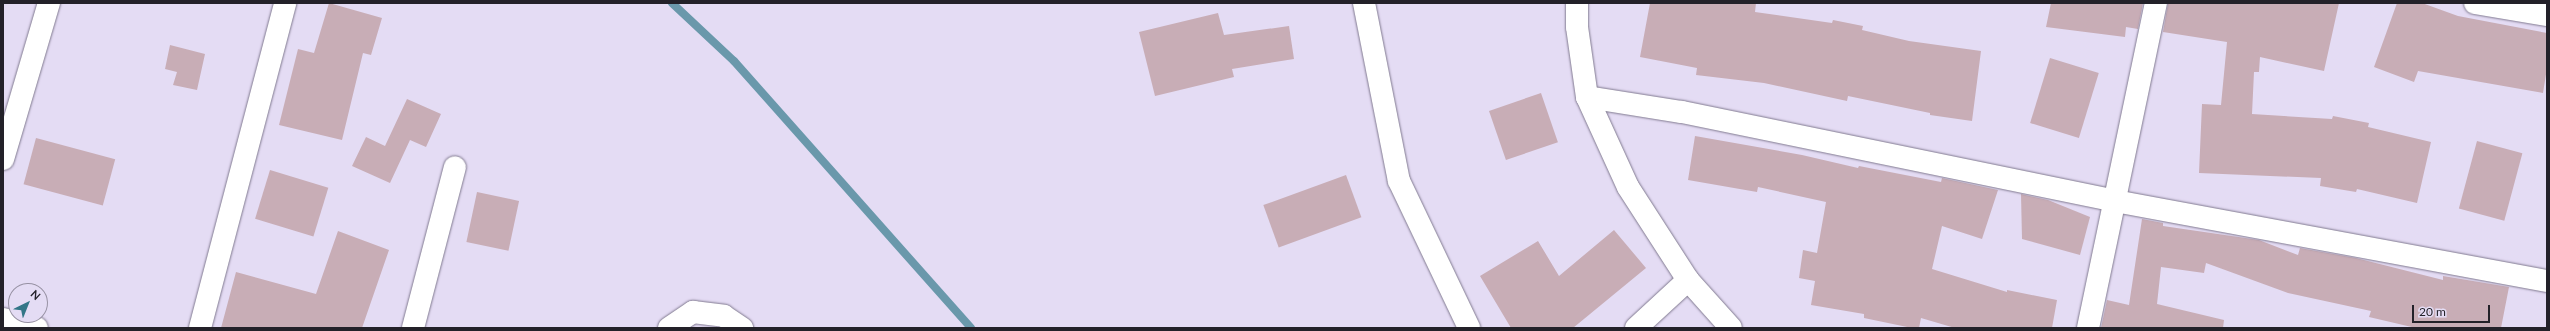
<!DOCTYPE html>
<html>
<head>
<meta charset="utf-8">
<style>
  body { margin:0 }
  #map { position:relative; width:2550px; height:331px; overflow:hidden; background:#e4dcf4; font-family:Lato,sans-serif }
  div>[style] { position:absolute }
  .stream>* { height:8px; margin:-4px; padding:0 4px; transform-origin:4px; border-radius:4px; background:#6a98ab }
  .building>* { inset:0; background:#c8adb6; transform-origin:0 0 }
  .roads { filter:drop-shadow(0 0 1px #817a90) drop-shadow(0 0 1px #817a90) }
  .minor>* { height:22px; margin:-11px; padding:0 11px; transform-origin:11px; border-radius:11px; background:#fff }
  span { translate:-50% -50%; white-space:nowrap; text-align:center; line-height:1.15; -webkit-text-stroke:3px #e4dcf4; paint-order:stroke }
  .frame { position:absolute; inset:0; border:4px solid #232129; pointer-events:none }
  .north { position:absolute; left:8px; top:283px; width:40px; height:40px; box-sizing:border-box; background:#e4dcf4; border:1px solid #9791a3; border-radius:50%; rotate:43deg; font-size:11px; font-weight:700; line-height:16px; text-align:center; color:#232129 }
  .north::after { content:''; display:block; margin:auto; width:14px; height:18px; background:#337687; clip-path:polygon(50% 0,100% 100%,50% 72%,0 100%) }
  .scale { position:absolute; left:2412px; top:305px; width:78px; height:18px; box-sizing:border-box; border:2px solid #232129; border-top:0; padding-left:5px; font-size:12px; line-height:14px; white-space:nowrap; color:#232129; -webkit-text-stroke:3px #e4dcf4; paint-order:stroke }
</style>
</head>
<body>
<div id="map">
  <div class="stream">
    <div style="left:672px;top:3px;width:85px;rotate:43.1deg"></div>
    <div style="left:734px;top:61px;width:357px;rotate:48.4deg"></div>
  </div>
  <div class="building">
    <div style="clip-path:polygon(329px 3px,382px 18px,371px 55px,363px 53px,342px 140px,279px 125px,298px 49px,314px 53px)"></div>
    <div style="clip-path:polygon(1650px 3px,1756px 3px,1755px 12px,1832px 23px,1833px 20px,1863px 26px,1862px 30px,1909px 41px,1981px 51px,1972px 121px,1930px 115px,1930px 113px,1848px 96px,1847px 101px,1764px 83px,1696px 75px,1697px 68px,1640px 57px)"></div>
    <div style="clip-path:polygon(2051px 3px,2143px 3px,2138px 29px,2126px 27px,2125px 37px,2046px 27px)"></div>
    <div style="clip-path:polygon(2168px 3px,2339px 3px,2324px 71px,2260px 57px,2259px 72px,2254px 72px,2252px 114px,2332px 119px,2333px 116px,2369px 123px,2368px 127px,2431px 142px,2417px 203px,2357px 189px,2356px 192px,2320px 186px,2321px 178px,2199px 173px,2202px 104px,2221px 105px,2227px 42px,2163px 32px)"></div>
    <div style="clip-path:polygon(2397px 3px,2422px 3px,2458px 16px,2547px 33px,2547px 68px,2543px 93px,2418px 71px,2414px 82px,2374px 67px)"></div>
    <div style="clip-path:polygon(1218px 13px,1224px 35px,1289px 26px,1294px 59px,1232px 69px,1234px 77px,1155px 96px,1139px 32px)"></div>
    <div style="clip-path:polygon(170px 45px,205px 54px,197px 90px,173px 85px,177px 72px,165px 69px)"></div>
    <div style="left:2050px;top:58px;width:51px;height:68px;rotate:17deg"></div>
    <div style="left:1541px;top:93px;width:52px;height:55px;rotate:71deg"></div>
    <div style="clip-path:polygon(407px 99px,441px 114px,426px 147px,410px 140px,390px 183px,352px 166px,366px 137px,385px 146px)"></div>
    <div style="clip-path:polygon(1695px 136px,1802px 155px,1858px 168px,1859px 166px,1941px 182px,1942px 178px,1998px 190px,1982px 239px,1942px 226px,1932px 269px,2007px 292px,2007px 290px,2057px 300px,2052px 328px,1955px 328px,1921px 318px,1919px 328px,1912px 328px,1864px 318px,1864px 314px,1811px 305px,1815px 281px,1799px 278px,1803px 250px,1817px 253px,1826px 202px,1758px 187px,1757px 192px,1688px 180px)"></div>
    <div style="left:36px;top:138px;width:82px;height:48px;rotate:15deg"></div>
    <div style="left:2477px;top:141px;width:47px;height:70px;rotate:15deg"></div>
    <div style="left:270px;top:170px;width:61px;height:51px;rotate:17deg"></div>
    <div style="left:1346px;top:175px;width:45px;height:88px;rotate:70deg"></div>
    <div style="left:477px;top:192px;width:43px;height:51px;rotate:12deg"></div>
    <div style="clip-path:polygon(2021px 194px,2048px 200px,2090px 217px,2080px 255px,2022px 239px)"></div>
    <div style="clip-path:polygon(2142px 219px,2163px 223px,2163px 226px,2259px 240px,2298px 255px,2300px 248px,2356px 258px,2443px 280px,2443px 276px,2509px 287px,2501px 328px,2416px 328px,2369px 317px,2371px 311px,2288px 293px,2206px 263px,2204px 273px,2161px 267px,2157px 304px,2224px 320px,2223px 328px,2101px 328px,2107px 300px,2129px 305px)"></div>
    <div style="clip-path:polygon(1614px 230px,1646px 268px,1573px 328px,1511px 328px,1480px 276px,1538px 241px,1559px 276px)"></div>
    <div style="clip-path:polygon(338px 231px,389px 250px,362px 328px,221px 328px,236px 272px,316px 294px)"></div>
  </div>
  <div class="roads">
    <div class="minor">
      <div style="left:1364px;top:3px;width:181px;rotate:78.9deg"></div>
      <div style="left:1399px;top:181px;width:163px;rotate:64.5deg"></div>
      <div style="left:1577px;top:3px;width:24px;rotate:90deg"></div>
      <div style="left:1577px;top:27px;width:71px;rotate:81.9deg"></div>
      <div style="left:1587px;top:97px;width:99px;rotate:65.5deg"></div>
      <div style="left:1628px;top:187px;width:111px;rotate:57.2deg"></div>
      <div style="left:1688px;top:280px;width:64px;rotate:48.1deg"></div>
      <div style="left:2475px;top:3px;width:73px;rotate:9.5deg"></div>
      <div style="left:1587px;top:97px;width:96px;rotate:9deg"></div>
      <div style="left:1682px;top:112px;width:442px;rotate:11.6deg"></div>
      <div style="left:2115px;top:201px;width:439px;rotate:10.5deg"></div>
      <div style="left:3px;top:159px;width:163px;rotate:-73.6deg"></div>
      <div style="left:3px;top:319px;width:35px;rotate:15deg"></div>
      <div style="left:200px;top:328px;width:336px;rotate:-75.3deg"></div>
      <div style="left:413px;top:328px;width:166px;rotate:-75.4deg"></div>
      <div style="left:669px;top:328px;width:29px;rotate:-34deg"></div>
      <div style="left:693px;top:312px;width:31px;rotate:7deg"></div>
      <div style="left:724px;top:316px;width:22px;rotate:34deg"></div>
      <div style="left:1636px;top:328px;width:71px;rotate:-42.7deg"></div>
      <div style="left:2088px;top:328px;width:332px;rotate:-78.2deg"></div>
    </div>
  </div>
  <div class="frame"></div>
  <div class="north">N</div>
  <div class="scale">20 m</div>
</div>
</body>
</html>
